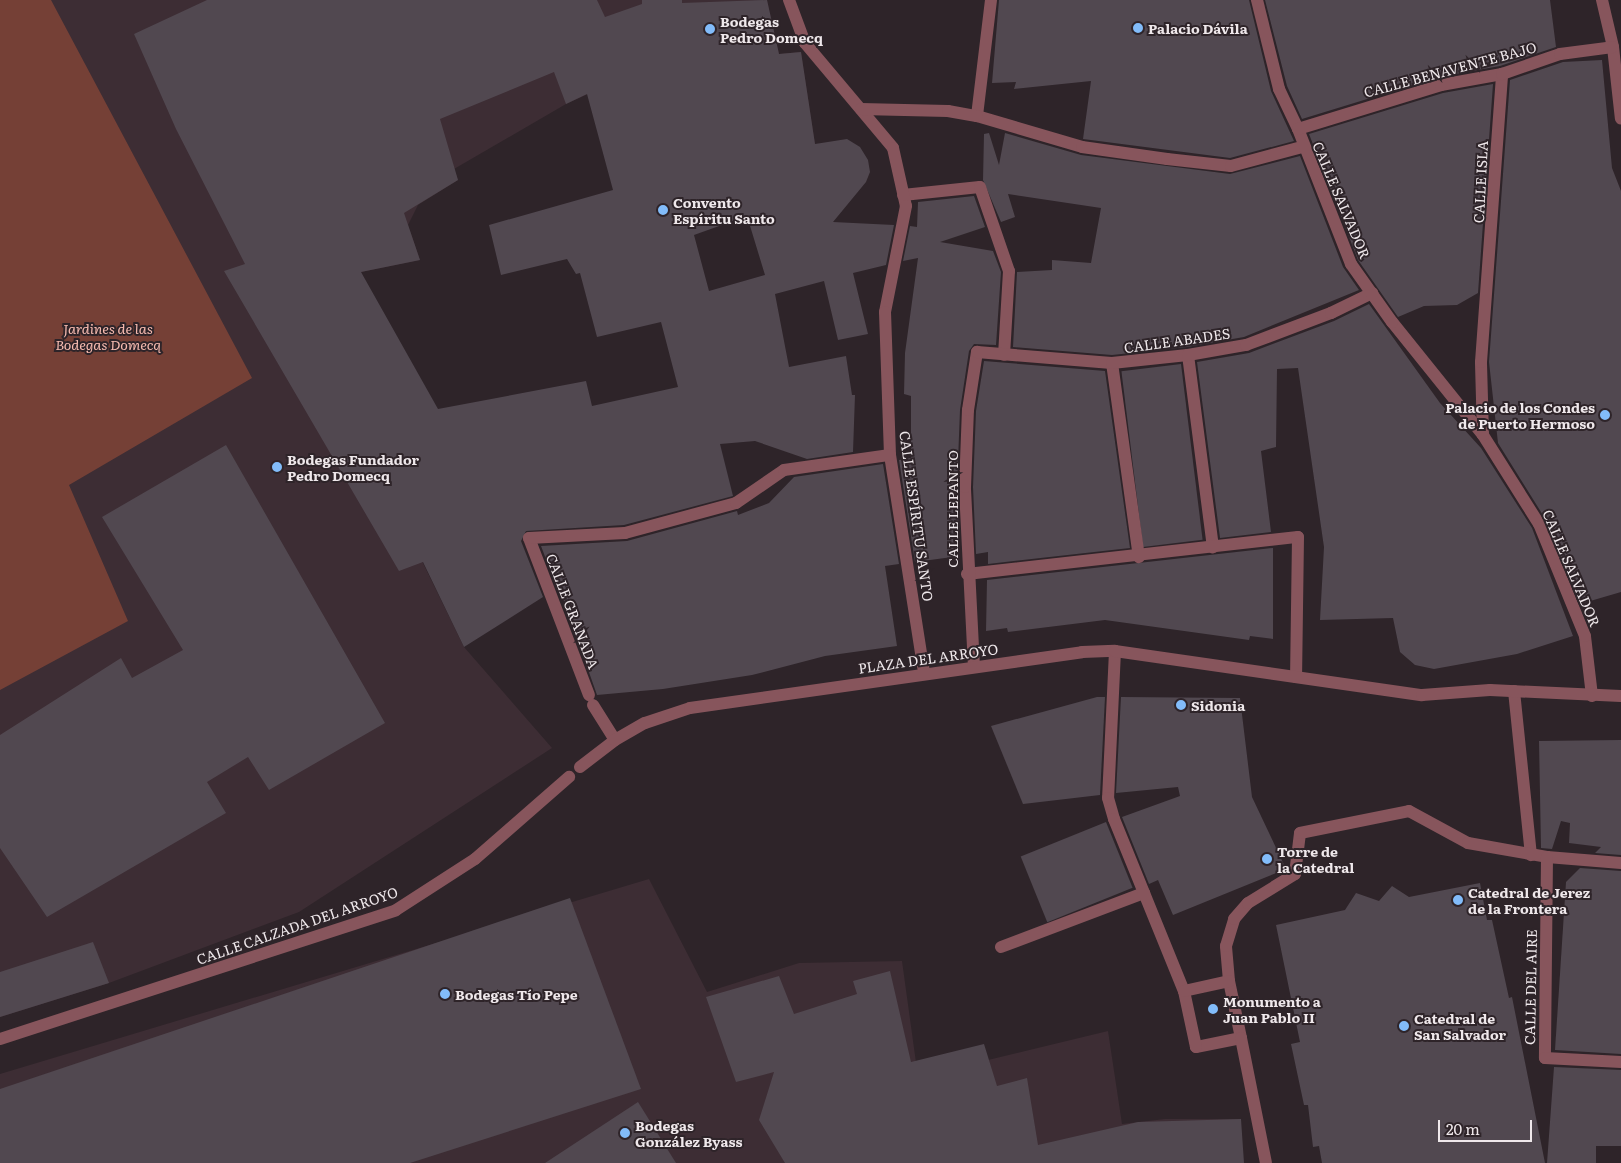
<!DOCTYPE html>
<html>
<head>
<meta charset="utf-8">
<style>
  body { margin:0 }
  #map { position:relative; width:1621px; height:1163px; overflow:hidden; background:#2e2429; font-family:Literata,serif }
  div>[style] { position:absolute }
  .built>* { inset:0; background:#3d2d34 }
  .green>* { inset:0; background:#754036 }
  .building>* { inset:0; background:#514850; transform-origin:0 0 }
  .pedestrian>* { height:12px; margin:-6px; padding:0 6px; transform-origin:6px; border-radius:6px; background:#87555c }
  .minor>* { height:12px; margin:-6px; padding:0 6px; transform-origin:6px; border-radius:6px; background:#87555c }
  .dots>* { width:14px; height:14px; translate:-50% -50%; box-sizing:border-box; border:2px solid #2e2429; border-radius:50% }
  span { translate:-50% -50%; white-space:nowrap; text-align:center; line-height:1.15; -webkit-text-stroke:4px #2e2429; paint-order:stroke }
  .poi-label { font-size:14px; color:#efe8eb; font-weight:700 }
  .left { translate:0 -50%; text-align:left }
  .right { translate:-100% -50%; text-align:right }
  .street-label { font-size:14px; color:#efe8eb }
  .park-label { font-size:14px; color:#f7bbb0; font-style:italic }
  .scale { position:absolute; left:1438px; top:1120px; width:94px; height:22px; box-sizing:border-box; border:2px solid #efe8eb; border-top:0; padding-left:6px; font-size:15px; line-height:18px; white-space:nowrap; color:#efe8eb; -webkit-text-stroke:4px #2e2429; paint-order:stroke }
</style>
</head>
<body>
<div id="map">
  <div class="built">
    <div style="clip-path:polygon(0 0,767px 0,779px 54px,801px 52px,815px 144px,623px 78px,566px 104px,454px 169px,458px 180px,418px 205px,408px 225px,420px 260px,361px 272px,475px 531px,421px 559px,464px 647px,552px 748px,299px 912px,109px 983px,0 1017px)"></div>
    <div style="clip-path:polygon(649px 879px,707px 992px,799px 963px,902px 961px,918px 1077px,1108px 1031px,1122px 1124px,1165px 1119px,1241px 1119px,1241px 1163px,0 1163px,0 1074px)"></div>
  </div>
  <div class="green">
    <div style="clip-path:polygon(0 0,51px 0,252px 378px,69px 485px,128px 621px,0 690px)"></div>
  </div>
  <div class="building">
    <div style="clip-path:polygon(evenodd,207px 0,597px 0,605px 17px,642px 4px,642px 0,682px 0,682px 3px,767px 0,779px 54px,801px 52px,815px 144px,847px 139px,860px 147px,868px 160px,870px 172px,866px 182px,833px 222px,894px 225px,886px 265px,853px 273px,868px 334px,838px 340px,824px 281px,775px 294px,789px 367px,846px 356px,852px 395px,855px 395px,853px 452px,807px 459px,755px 441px,720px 444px,733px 496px,624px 525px,526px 531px,521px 541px,543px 597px,464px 647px,423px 562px,399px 571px,224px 271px,245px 264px,176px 129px,134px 34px,207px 0,554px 72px,566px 104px,587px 94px,613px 190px,489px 225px,501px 275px,567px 259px,576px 274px,580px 273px,597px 337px,661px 322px,678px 387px,592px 406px,586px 381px,438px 409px,361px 272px,420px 260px,404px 213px,458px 180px,440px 119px,554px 72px,207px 0,747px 216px,765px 275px,709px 291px,694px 235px,747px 216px)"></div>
    <div style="clip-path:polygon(999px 0,1249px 0,1271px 91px,1294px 141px,1230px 158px,1083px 139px,1091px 81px,1014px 89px,1016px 82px,992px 83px)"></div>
    <div style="clip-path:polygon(1265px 0,1550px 0,1556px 47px,1500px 66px,1439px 77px,1302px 119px,1287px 86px)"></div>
    <div style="clip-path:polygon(1602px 60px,1612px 168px,1621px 191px,1621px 592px,1580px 604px,1546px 520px,1498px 443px,1489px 362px,1510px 80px,1563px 62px)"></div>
    <div style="clip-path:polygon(1493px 84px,1478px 293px,1457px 305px,1424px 306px,1398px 317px,1358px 260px,1309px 134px,1443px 93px)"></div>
    <div style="clip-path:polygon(989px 133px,999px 165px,1005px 133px,1081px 155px,1230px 174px,1300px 156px,1343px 267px,1359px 290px,1244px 337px,1187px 347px,1112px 355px,1013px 347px,1017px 272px,1052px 270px,1052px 260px,1091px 263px,1101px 208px,1008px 194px,1015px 217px,1001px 222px,983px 180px,984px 134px)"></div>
    <div style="clip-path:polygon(974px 196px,985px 227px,940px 242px,993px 251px,1001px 272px,996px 345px,974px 344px,969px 351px,960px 410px,957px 487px,960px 556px,915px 562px,899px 460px,911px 458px,911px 396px,904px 394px,905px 353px,918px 258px,903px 261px,910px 226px,917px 227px,918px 202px)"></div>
    <div style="clip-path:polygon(1369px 304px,1440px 403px,1481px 448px,1532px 528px,1573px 636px,1517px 654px,1434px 669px,1415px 665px,1400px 652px,1393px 618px,1320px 620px,1324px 547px,1298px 368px,1277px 369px,1276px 447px,1261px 451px,1271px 532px,1220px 538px,1197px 362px,1249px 353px,1334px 321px)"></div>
    <div style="clip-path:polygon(984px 361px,1105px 371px,1130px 548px,988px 564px,988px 552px,976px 554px,973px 487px,976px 411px)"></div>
    <div style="left:1181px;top:364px;width:177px;height:60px;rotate:83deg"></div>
    <div style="clip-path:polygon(226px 445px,385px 723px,269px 790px,248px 757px,207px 782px,226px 813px,47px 917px,0 848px,0 735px,121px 658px,132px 678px,183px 650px,102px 517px)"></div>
    <div style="clip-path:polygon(883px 464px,899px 564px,885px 566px,897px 646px,825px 656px,752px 675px,663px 689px,597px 695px,559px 587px,557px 588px,541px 546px,627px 541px,737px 511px,738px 515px,769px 503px,794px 477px)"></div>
    <div style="clip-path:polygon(1273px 548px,1273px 639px,1250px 636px,1249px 640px,1105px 620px,1008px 632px,1007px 628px,986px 631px,987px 580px)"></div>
    <div style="clip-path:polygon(1097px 697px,1105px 697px,1100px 795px,1023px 804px,991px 726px)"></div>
    <div style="clip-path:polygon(1121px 697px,1240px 698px,1252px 797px,1286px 869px,1173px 915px,1158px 880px,1149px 884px,1122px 817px,1180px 796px,1178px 787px,1116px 793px)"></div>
    <div style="clip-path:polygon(1621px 740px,1621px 855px,1595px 853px,1601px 847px,1569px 843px,1570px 823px,1561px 821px,1552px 849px,1541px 848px,1539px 741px)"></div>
    <div style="left:1106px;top:822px;width:71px;height:92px;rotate:68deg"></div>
    <div style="clip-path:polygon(1580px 868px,1621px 871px,1621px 1054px,1555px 1050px,1566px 882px)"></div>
    <div style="clip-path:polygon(1480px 883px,1487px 920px,1492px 920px,1509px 998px,1512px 997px,1545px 1163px,1322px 1163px,1319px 1146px,1313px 1147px,1308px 1105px,1304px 1105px,1291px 1044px,1300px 1042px,1276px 925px,1345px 910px,1356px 893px,1379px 901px,1392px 886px,1409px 897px)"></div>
    <div style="clip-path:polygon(570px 898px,641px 1089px,410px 1163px,0 1163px,0 1089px)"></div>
    <div style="clip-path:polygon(93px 942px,109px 983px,0 1017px,0 972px)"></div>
    <div style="clip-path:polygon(890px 971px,911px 1062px,984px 1044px,997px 1086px,1027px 1078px,1038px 1145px,1138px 1122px,1241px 1119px,1244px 1163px,785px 1163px,759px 1120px,774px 1072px,736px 1082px,706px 997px,779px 976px,794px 1014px,857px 994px,853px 981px)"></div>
    <div style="clip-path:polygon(1554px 1067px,1621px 1070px,1621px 1146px,1596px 1146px,1596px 1163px,1547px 1163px)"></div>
    <div style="clip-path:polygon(638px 1102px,676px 1163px,545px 1163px)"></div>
  </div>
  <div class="pedestrian">
    <div style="left:991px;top:0;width:117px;rotate:96.9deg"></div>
    <div style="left:977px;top:116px;width:109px;rotate:16.4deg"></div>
    <div style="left:1082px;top:147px;width:86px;rotate:8deg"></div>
    <div style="left:1257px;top:0;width:92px;rotate:76.1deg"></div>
    <div style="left:1279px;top:89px;width:44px;rotate:64.6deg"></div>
    <div style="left:903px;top:195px;width:77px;rotate:-5.9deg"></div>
    <div style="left:980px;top:187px;width:89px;rotate:71deg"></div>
    <div style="left:1009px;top:271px;width:84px;rotate:93.4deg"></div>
    <div style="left:1188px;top:355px;width:194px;rotate:82.6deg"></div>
    <div style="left:1112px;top:363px;width:196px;rotate:82.1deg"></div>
    <div style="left:1483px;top:435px;width:73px;rotate:-91.6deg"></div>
    <div style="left:1481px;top:362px;width:289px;rotate:-85.8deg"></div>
    <div style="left:529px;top:538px;width:168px;rotate:69.1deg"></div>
    <div style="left:967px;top:574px;width:333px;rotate:-6.4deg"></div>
    <div style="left:1298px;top:537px;width:140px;rotate:90.8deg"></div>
    <div style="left:974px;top:667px;width:180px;rotate:-92.9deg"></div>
    <div style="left:965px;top:487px;width:77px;rotate:-87.8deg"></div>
    <div style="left:968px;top:410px;width:59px;rotate:-81.2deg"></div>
    <div style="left:977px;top:352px;width:135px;rotate:4.7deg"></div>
    <div style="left:1112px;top:363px;width:76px;rotate:-6deg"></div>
    <div style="left:1188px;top:355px;width:59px;rotate:-9.8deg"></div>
    <div style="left:1246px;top:345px;width:91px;rotate:-20.6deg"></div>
    <div style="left:1331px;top:313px;width:46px;rotate:-26deg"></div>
    <div style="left:1514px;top:691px;width:165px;rotate:84.1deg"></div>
    <div style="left:593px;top:705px;width:41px;rotate:57.8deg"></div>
    <div style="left:1001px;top:947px;width:153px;rotate:-20.7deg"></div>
    <div style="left:1229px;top:981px;width:35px;rotate:-95deg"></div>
    <div style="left:1226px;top:946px;width:28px;rotate:-73deg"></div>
    <div style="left:1234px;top:919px;width:21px;rotate:-49deg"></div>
    <div style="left:1248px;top:903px;width:55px;rotate:-31.7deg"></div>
    <div style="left:1295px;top:874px;width:41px;rotate:-83deg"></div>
    <div style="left:1300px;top:833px;width:111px;rotate:-11.4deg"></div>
    <div style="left:1409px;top:811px;width:67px;rotate:28.5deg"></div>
    <div style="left:1468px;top:843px;width:80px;rotate:10deg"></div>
  </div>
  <div class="minor">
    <div style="left:789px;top:0;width:46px;rotate:69.6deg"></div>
    <div style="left:805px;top:43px;width:137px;rotate:50deg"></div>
    <div style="left:893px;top:148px;width:59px;rotate:77.4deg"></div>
    <div style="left:906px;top:206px;width:108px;rotate:101.2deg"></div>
    <div style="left:885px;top:312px;width:143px;rotate:88deg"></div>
    <div style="left:890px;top:455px;width:220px;rotate:81.1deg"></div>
    <div style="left:1602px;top:0;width:48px;rotate:76.8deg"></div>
    <div style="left:1613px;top:47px;width:72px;rotate:83.7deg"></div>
    <div style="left:861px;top:109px;width:87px;rotate:1.3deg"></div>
    <div style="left:948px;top:111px;width:29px;rotate:10deg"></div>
    <div style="left:1167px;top:159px;width:64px;rotate:6.2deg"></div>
    <div style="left:1231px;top:166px;width:73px;rotate:-15deg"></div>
    <div style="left:529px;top:538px;width:96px;rotate:-3deg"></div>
    <div style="left:625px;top:533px;width:115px;rotate:-15.1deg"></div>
    <div style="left:736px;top:503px;width:58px;rotate:-34.5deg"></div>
    <div style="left:784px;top:470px;width:107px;rotate:-8.1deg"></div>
    <div style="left:1115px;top:651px;width:147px;rotate:92.7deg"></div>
    <div style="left:1108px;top:798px;width:22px;rotate:74deg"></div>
    <div style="left:1114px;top:819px;width:186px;rotate:67.9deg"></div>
    <div style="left:1592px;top:696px;width:60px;rotate:-96.7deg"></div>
    <div style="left:1585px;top:636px;width:121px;rotate:-112.3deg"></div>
    <div style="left:1539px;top:524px;width:105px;rotate:-122.2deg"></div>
    <div style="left:1483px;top:435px;width:145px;rotate:-128.8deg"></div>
    <div style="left:1392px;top:322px;width:71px;rotate:-125.3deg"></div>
    <div style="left:1351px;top:264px;width:145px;rotate:-111.4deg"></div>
    <div style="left:1298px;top:129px;width:150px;rotate:-17.1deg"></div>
    <div style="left:1441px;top:85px;width:62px;rotate:-10.2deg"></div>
    <div style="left:1502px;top:74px;width:61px;rotate:-19deg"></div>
    <div style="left:1560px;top:54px;width:53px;rotate:-7.5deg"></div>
    <div style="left:580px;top:767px;width:44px;rotate:-37.6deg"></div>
    <div style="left:615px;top:740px;width:34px;rotate:-30deg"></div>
    <div style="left:645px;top:723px;width:47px;rotate:-18.4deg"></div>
    <div style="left:690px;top:708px;width:396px;rotate:-8.1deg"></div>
    <div style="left:1082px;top:652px;width:33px;rotate:-2deg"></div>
    <div style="left:1115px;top:651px;width:310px;rotate:8.2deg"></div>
    <div style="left:1422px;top:695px;width:68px;rotate:-4.2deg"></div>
    <div style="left:1490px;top:690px;width:131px;rotate:2.6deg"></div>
    <div style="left:1621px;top:863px;width:74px;rotate:-175.4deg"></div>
    <div style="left:1547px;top:857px;width:201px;rotate:90.6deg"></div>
    <div style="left:1545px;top:1058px;width:76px;rotate:3deg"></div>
    <div style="left:1229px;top:981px;width:58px;rotate:78.1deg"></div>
    <div style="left:1241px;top:1038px;width:46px;rotate:168.7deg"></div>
    <div style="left:1196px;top:1047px;width:57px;rotate:-102.1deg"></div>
    <div style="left:1184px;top:991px;width:46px;rotate:-12.5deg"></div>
    <div style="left:1241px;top:1038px;width:127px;rotate:78.7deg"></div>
    <div style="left:0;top:1039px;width:416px;rotate:-18deg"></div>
    <div style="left:396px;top:910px;width:94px;rotate:-32.8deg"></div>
    <div style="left:475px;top:859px;width:125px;rotate:-41.1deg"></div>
  </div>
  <div class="dots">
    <div style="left:1138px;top:28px;background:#82bcfa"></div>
    <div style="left:710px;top:29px;background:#82bcfa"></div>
    <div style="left:663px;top:210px;background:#82bcfa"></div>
    <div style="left:1605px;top:415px;background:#82bcfa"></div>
    <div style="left:277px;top:467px;background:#82bcfa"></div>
    <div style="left:1181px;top:705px;background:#82bcfa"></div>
    <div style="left:1267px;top:859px;background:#82bcfa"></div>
    <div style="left:1458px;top:900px;background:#82bcfa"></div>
    <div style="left:445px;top:994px;background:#82bcfa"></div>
    <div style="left:1213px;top:1009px;background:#82bcfa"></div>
    <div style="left:1404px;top:1026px;background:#82bcfa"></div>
    <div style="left:625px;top:1133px;background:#82bcfa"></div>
  </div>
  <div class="poi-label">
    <span class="left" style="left:720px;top:29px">Bodegas<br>Pedro Domecq</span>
    <span class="left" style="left:1148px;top:28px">Palacio Dávila</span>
    <span class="left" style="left:673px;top:210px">Convento<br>Espíritu Santo</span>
    <span class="right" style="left:1595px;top:415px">Palacio de los Condes<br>de Puerto Hermoso</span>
    <span class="left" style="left:287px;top:467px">Bodegas Fundador<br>Pedro Domecq</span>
    <span class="left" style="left:1191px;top:705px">Sidonia</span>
    <span class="left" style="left:1277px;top:859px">Torre de<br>la Catedral</span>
    <span class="left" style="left:1468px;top:900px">Catedral de Jerez<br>de la Frontera</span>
    <span class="left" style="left:455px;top:994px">Bodegas Tío Pepe</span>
    <span class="left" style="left:1223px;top:1009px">Monumento a<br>Juan Pablo II</span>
    <span class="left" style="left:1414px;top:1026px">Catedral de<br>San Salvador</span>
    <span class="left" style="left:635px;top:1133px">Bodegas<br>González Byass</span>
  </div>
  <div class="street-label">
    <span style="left:1450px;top:69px;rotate:-15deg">CALLE BENAVENTE BAJO</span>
    <span style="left:1480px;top:182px;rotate:-87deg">CALLE ISLA</span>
    <span style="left:1342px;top:200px;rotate:67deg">CALLE SALVADOR</span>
    <span style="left:1177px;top:340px;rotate:-8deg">CALLE ABADES</span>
    <span style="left:952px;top:509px;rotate:-90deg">CALLE LEPANTO</span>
    <span style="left:917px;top:516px;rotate:82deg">CALLE ESPÍRITU SANTO</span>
    <span style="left:1572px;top:568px;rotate:67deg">CALLE SALVADOR</span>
    <span style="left:573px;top:611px;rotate:69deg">CALLE GRANADA</span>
    <span style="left:928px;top:658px;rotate:-8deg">PLAZA DEL ARROYO</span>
    <span style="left:297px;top:925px;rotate:-19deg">CALLE CALZADA DEL ARROYO</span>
    <span style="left:1530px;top:987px;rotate:-89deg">CALLE DEL AIRE</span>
  </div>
  <div class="park-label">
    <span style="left:108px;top:336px">Jardines de las<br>Bodegas Domecq</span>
  </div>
  <div class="scale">20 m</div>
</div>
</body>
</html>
